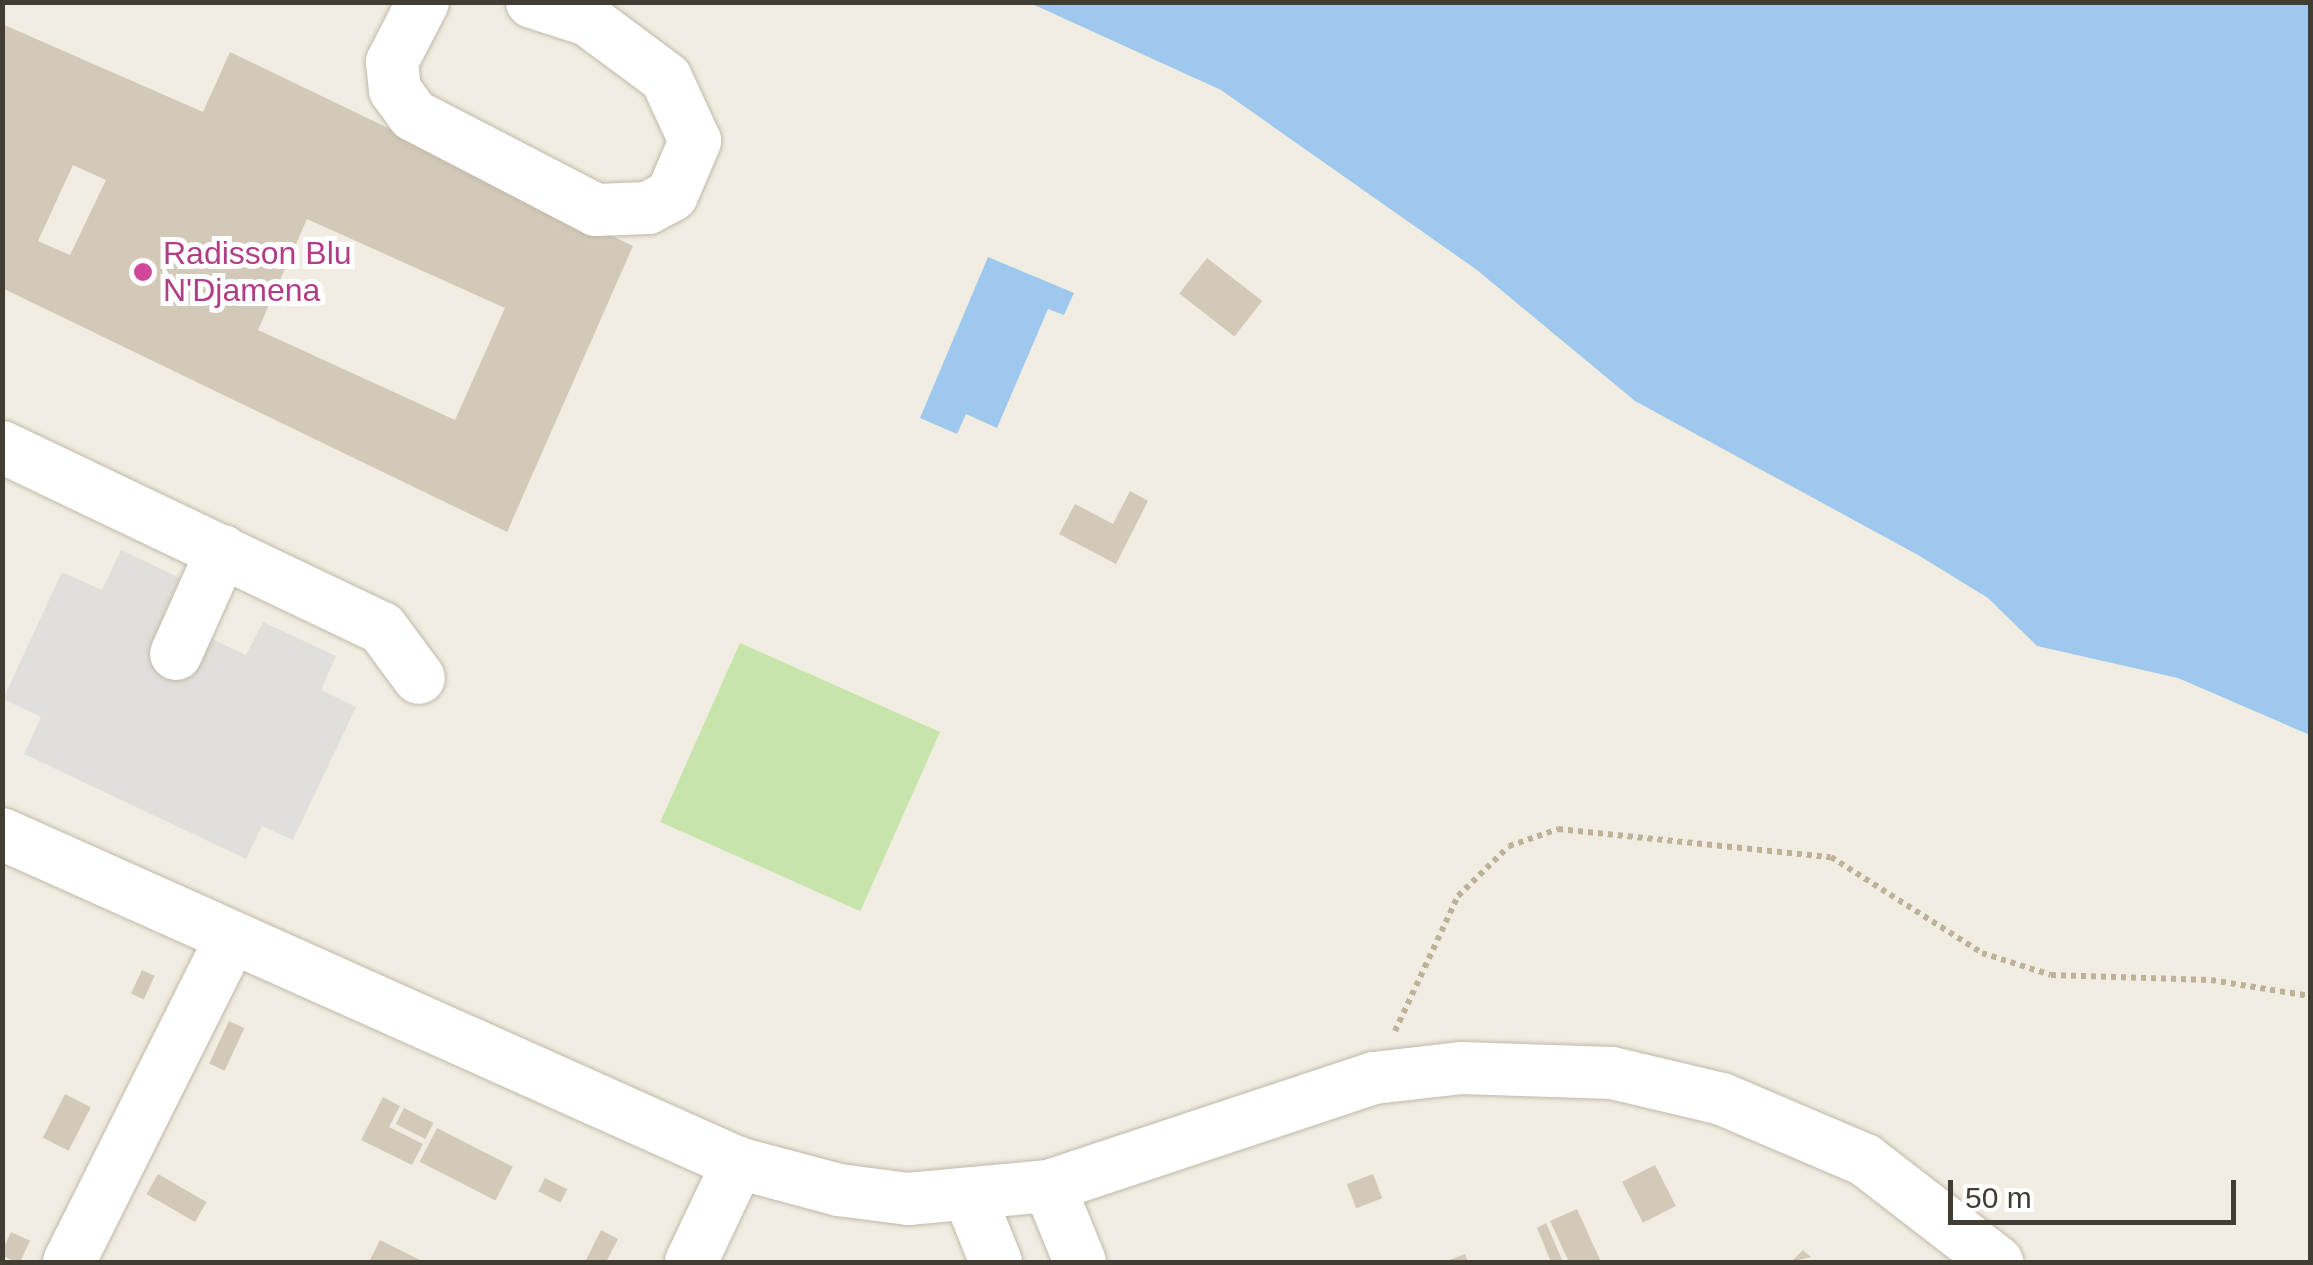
<!DOCTYPE html>
<html>
<head>
<meta charset="utf-8">
<style>
  body { margin:0 }
  #map { position:relative; width:2313px; height:1265px; overflow:hidden; background:#f1ede2; font-family:Arial,sans-serif }
  div>[style] { position:absolute }
  .green>* { inset:0; background:#c7e5ab; transform-origin:0 0 }
  .parking>* { inset:0; background:#e1dfdb }
  .water>* { inset:0; background:#9ec8ee }
  .building>* { inset:0; background:#d2c9b8; transform-origin:0 0 }
  .path>* { height:6px; margin-top:-3px; transform-origin:0; background:repeating-linear-gradient(90deg,#bdb297 0 5px,transparent 0 10px) }
  .roads { filter:drop-shadow(0 0 2px #bfb8a8) drop-shadow(0 0 2px #bfb8a8) }
  .minor>* { height:52px; margin:-26px; padding:0 26px; transform-origin:26px; border-radius:26px; background:#fff }
  .dots>* { width:28px; height:28px; translate:-50% -50%; box-sizing:border-box; border:5px solid #fff; border-radius:50% }
  span { translate:-50% -50%; white-space:nowrap; text-align:center; line-height:1.15; -webkit-text-stroke:10px #fff; paint-order:stroke }
  .hotel-label { font-size:32px; color:#b23c85 }
  .left { translate:0 -50%; text-align:left }
  .frame { position:absolute; inset:0; border:5px solid #423d33; pointer-events:none }
  .scale { position:absolute; left:1948px; top:1180px; width:288px; height:45px; box-sizing:border-box; border:5px solid #423d33; border-top:0; padding-left:12px; font-size:30px; line-height:35px; white-space:nowrap; color:#423d33; -webkit-text-stroke:8px #fff; paint-order:stroke }
</style>
</head>
<body>
<div id="map">
  <div class="green">
    <div style="left:740px;top:643px;width:219px;height:196px;rotate:24deg"></div>
  </div>
  <div class="parking">
    <div style="clip-path:polygon(121px 550px,180px 578px,163px 616px,246px 655px,263px 622px,336px 656px,321px 690px,356px 707px,293px 840px,262px 826px,246px 859px,24px 754px,41px 717px,3px 699px,62px 572px,102px 590px)"></div>
  </div>
  <div class="water">
    <div style="clip-path:polygon(1030px 3px,2310px 3px,2310px 735px,2178px 678px,2037px 646px,1988px 598px,1918px 555px,1635px 401px,1477px 270px,1221px 90px)"></div>
    <div style="clip-path:polygon(988px 257px,1074px 293px,1064px 315px,1048px 309px,997px 428px,966px 414px,957px 434px,920px 418px)"></div>
  </div>
  <div class="building">
    <div style="clip-path:polygon(evenodd,2px 24px,203px 112px,230px 52px,633px 246px,507px 532px,2px 288px,2px 24px,73px 165px,106px 180px,70px 255px,38px 241px,73px 165px,2px 24px,307px 219px,505px 308px,455px 420px,258px 330px,307px 219px)"></div>
    <div style="left:1207px;top:258px;width:70px;height:45px;rotate:38deg"></div>
    <div style="clip-path:polygon(1130px 491px,1148px 501px,1116px 564px,1059px 534px,1075px 504px,1113px 524px)"></div>
    <div style="left:142px;top:970px;width:14px;height:26px;rotate:25deg"></div>
    <div style="left:229px;top:1021px;width:17px;height:47px;rotate:25deg"></div>
    <div style="left:65px;top:1094px;width:29px;height:49px;rotate:27deg"></div>
    <div style="clip-path:polygon(383px 1097px,400px 1106px,389px 1127px,423px 1144px,412px 1165px,361px 1140px)"></div>
    <div style="left:404px;top:1108px;width:33px;height:18px;rotate:27deg"></div>
    <div style="left:437px;top:1128px;width:85px;height:38px;rotate:27deg"></div>
    <div style="left:1655px;top:1165px;width:46px;height:37px;rotate:63deg"></div>
    <div style="left:158px;top:1174px;width:56px;height:23px;rotate:30deg"></div>
    <div style="left:1373px;top:1174px;width:26px;height:28px;rotate:69deg"></div>
    <div style="left:545px;top:1178px;width:25px;height:15px;rotate:27deg"></div>
    <div style="clip-path:polygon(1577px 1209px,1601px 1262px,1569px 1262px,1550px 1221px)"></div>
    <div style="clip-path:polygon(1546px 1223px,1563px 1262px,1551px 1262px,1537px 1228px)"></div>
    <div style="clip-path:polygon(601px 1230px,618px 1239px,606px 1262px,585px 1262px)"></div>
    <div style="left:11px;top:1232px;width:21px;height:25px;rotate:25deg"></div>
    <div style="clip-path:polygon(380px 1240px,424px 1262px,369px 1262px)"></div>
    <div style="clip-path:polygon(1803px 1250px,1811px 1257px,1791px 1262px)"></div>
    <div style="clip-path:polygon(1465px 1254px,1468px 1262px,1444px 1262px)"></div>
  </div>
  <div class="path">
    <div style="left:1395px;top:1031px;width:149px;rotate:-65deg"></div>
    <div style="left:1458px;top:896px;width:71px;rotate:-44.4deg"></div>
    <div style="left:1509px;top:846px;width:52px;rotate:-19.1deg"></div>
    <div style="left:1558px;top:829px;width:274px;rotate:5.9deg"></div>
    <div style="left:1831px;top:857px;width:179px;rotate:32.4deg"></div>
    <div style="left:1982px;top:953px;width:72px;rotate:17.7deg"></div>
    <div style="left:2051px;top:975px;width:160px;rotate:1.8deg"></div>
    <div style="left:2211px;top:980px;width:100px;rotate:9.2deg"></div>
  </div>
  <div class="roads">
    <div class="minor">
      <div style="left:423px;top:2px;width:68px;rotate:117.3deg"></div>
      <div style="left:392px;top:62px;width:28px;rotate:84deg"></div>
      <div style="left:395px;top:90px;width:31px;rotate:54deg"></div>
      <div style="left:413px;top:115px;width:206px;rotate:27.4deg"></div>
      <div style="left:596px;top:210px;width:52px;rotate:-2.2deg"></div>
      <div style="left:648px;top:208px;width:27px;rotate:-28deg"></div>
      <div style="left:672px;top:195px;width:59px;rotate:-66.9deg"></div>
      <div style="left:695px;top:141px;width:69px;rotate:-114.7deg"></div>
      <div style="left:666px;top:78px;width:97px;rotate:-143.4deg"></div>
      <div style="left:588px;top:20px;width:59px;rotate:-162.2deg"></div>
      <div style="left:2px;top:447px;width:421px;rotate:25.5deg"></div>
      <div style="left:382px;top:628px;width:62px;rotate:53.5deg"></div>
      <div style="left:176px;top:654px;width:113px;rotate:-65.9deg"></div>
      <div style="left:2px;top:834px;width:806px;rotate:24.09deg"></div>
      <div style="left:738px;top:1163px;width:105px;rotate:15deg"></div>
      <div style="left:839px;top:1190px;width:70px;rotate:7.4deg"></div>
      <div style="left:908px;top:1199px;width:142px;rotate:-5.3deg"></div>
      <div style="left:1049px;top:1186px;width:342px;rotate:-18.4deg"></div>
      <div style="left:1374px;top:1078px;width:89px;rotate:-6.5deg"></div>
      <div style="left:1462px;top:1068px;width:150px;rotate:1.9deg"></div>
      <div style="left:1612px;top:1073px;width:113px;rotate:13.3deg"></div>
      <div style="left:1722px;top:1099px;width:155px;rotate:23.1deg"></div>
      <div style="left:1865px;top:1160px;width:167px;rotate:37.7deg"></div>
      <div style="left:1049px;top:1186px;width:82px;rotate:67.8deg"></div>
      <div style="left:969px;top:1195px;width:72px;rotate:68.1deg"></div>
      <div style="left:69px;top:1262px;width:362px;rotate:-63.4deg"></div>
      <div style="left:691px;top:1262px;width:110px;rotate:-64.6deg"></div>
    </div>
  </div>
  <div class="dots">
    <div style="left:143px;top:272px;background:#d1479c"></div>
  </div>
  <div class="hotel-label">
    <span class="left" style="left:163px;top:272px">Radisson Blu<br>N'Djamena</span>
  </div>
  <div class="frame"></div>
  <div class="scale">50 m</div>
</div>
</body>
</html>
